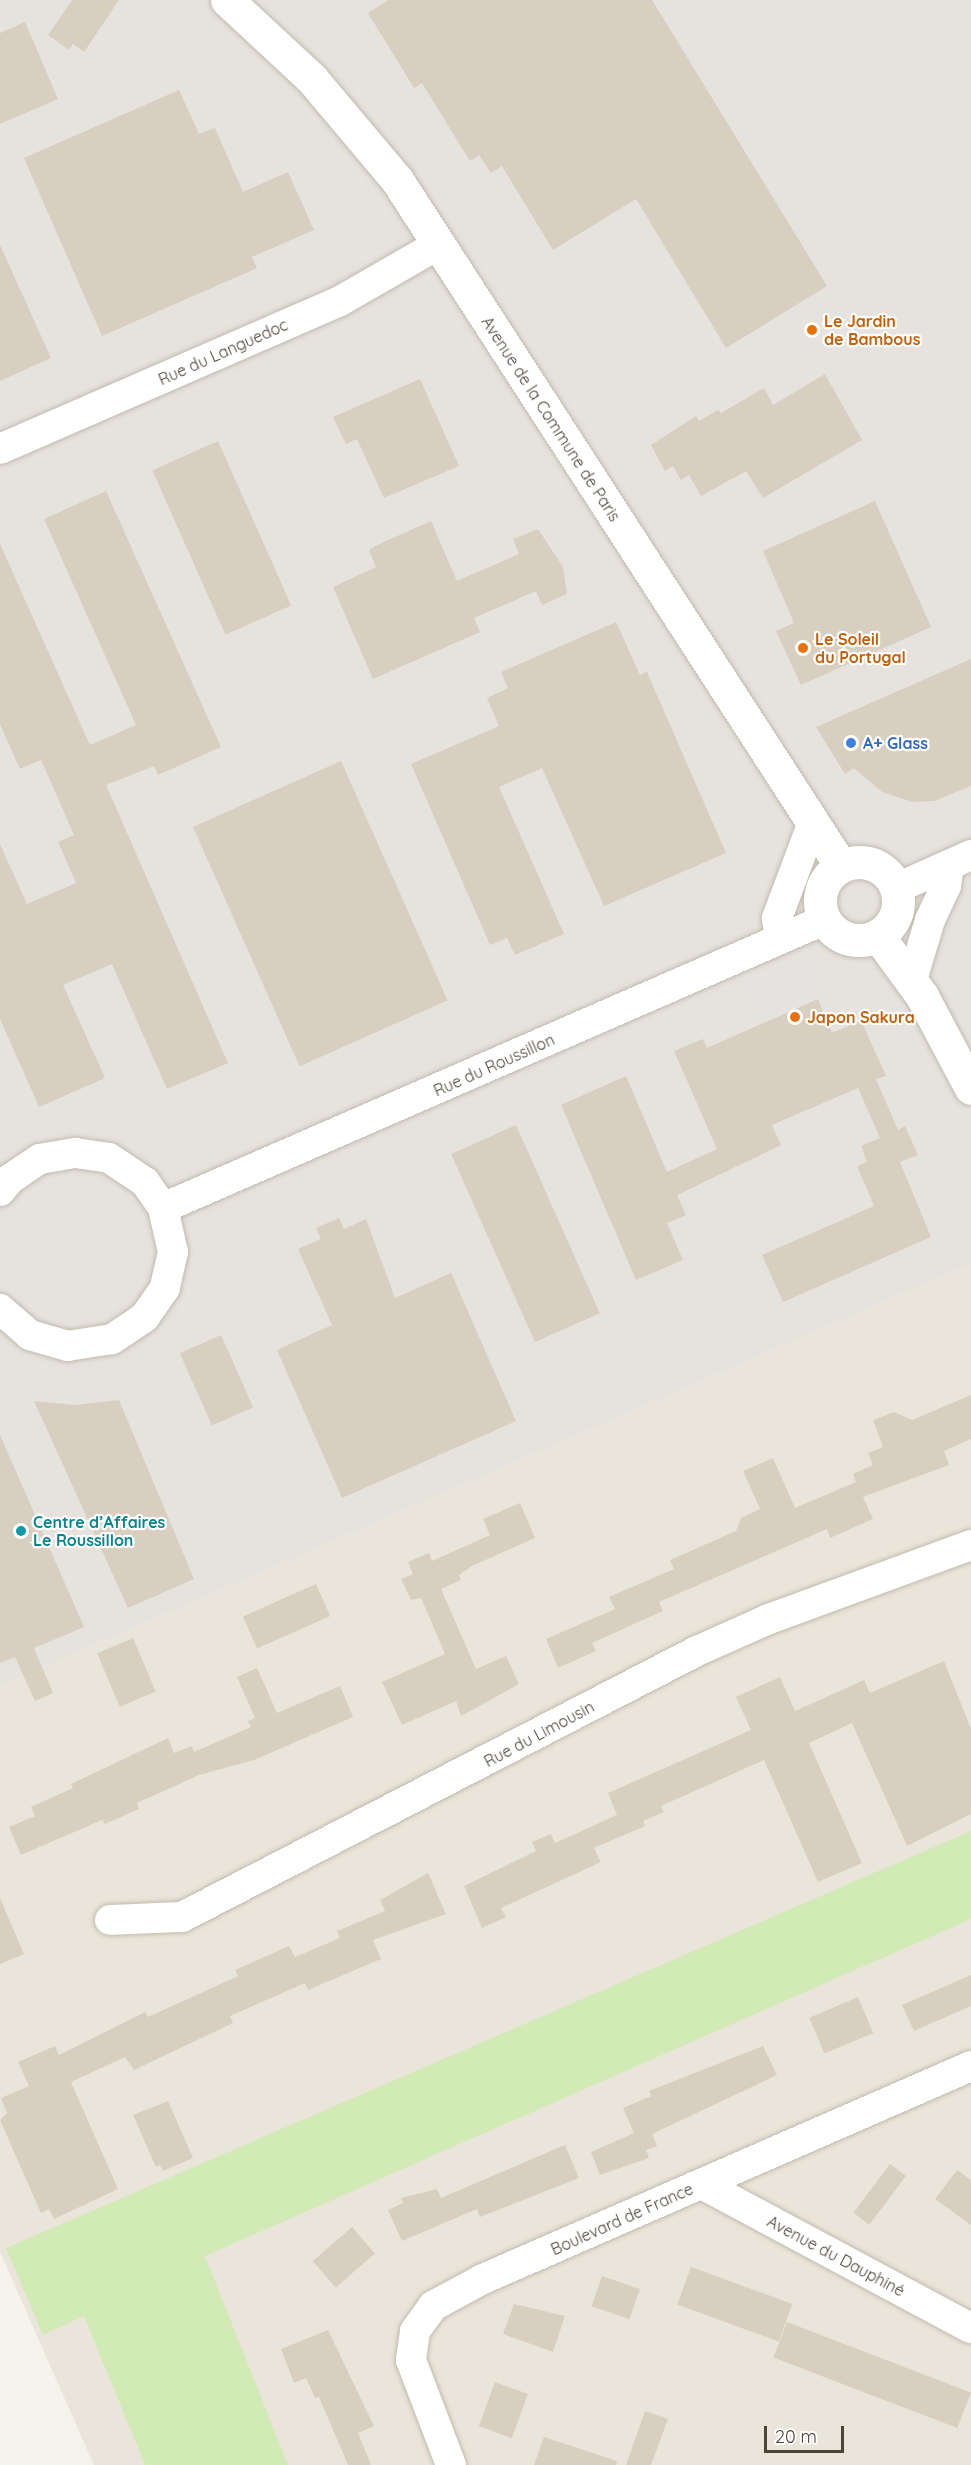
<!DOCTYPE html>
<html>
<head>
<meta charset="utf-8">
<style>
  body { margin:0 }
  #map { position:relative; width:971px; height:2465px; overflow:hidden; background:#f6f3ec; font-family:Quicksand,sans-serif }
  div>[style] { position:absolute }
  .residential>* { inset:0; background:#eae5da }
  .industrial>* { inset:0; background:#e6e2dd }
  .green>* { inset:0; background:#d2eab5 }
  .parking>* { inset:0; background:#e5e3e0 }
  .building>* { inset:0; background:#d8cfc1; transform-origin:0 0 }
  .roads { filter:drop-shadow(0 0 2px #c2bbae) drop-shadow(0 0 2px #c2bbae) }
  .minor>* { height:30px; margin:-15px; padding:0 15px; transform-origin:15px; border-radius:15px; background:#fff }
  .tertiary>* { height:33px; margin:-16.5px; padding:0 16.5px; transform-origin:16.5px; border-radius:16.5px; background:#fff }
  .tertiary>.ring { margin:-16.5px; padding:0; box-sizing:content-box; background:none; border:33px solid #fff; border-radius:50% }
  .dots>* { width:16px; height:16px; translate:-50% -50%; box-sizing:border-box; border:3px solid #fff; border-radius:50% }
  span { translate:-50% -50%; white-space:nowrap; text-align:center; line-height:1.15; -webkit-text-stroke:4.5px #fff; paint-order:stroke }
  .food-label { font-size:16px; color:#c56008; font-weight:700 }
  .left { translate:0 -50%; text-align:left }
  .street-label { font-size:16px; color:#4b4439 }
  .shop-label { font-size:16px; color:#366cbe; font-weight:700 }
  .culture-label { font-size:16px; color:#0d838f; font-weight:700 }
  .scale { position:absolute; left:764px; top:2426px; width:80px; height:27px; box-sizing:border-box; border:3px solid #4b4439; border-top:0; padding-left:8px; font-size:18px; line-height:21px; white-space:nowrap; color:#4b4439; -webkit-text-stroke:4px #fff; paint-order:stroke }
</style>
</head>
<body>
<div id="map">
  <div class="residential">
    <div style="clip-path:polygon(971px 1264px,971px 2465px,94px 2465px,0 2252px,0 1686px)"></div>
  </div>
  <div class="industrial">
    <div style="clip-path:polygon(0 0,971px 0,971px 1264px,0 1686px)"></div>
  </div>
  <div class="green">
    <div style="clip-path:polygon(971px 1831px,971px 1919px,205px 2256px,288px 2465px,145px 2465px,84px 2316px,43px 2335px,6px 2248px)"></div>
  </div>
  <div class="parking">
    <div style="clip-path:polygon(802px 961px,818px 999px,763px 1023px,743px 981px)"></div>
    <div style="clip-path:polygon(900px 994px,919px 1028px,912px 1033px,892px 1000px)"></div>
  </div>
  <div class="building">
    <div style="clip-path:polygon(72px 0,119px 0,84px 52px,73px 44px,69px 50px,48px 35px)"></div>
    <div style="clip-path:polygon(388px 0,652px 0,827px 286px,726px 348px,636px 199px,553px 250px,502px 166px,491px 173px,479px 155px,470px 161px,422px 83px,414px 88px,368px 13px)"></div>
    <div style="clip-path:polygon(25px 22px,58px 99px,0 124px,0 33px)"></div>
    <div style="clip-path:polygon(179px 90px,199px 134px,215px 128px,243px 192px,288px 172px,314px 230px,252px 257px,257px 268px,102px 336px,24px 158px)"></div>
    <div style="clip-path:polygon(0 245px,51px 358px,0 381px)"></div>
    <div style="clip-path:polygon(825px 374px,862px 440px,763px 498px,746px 471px,701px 496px,689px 475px,681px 480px,673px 466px,665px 471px,651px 445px,696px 416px,699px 421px,718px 410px,721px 413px,764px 388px,773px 405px)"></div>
    <div style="clip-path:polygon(420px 379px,459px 466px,384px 498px,357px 439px,346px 444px,333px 417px)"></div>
    <div style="left:218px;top:441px;width:180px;height:72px;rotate:66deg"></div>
    <div style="clip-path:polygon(106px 491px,221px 747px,158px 775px,154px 766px,106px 785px,228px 1063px,167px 1089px,112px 964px,63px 985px,105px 1078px,39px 1107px,0 1019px,0 844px,27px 904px,76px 883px,58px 842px,74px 835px,41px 760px,20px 769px,0 724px,0 544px,90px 745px,136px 725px,44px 519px)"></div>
    <div style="clip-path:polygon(875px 501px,931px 627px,801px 685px,776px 631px,794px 623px,763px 551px)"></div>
    <div style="clip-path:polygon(431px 521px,457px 581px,519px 554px,513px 539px,538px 529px,563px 567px,567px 594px,542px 605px,536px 591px,474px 618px,480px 632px,373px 679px,333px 587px,376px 567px,369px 550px,375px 546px)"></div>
    <div style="clip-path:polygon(616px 622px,640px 675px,647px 672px,726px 853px,604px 906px,542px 768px,499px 787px,564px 934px,515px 955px,507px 938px,490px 945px,411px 764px,499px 726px,487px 698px,508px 688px,501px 672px)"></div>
    <div style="clip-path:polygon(971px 659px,971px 786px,934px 801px,912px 802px,882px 792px,854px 768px,845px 774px,816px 727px)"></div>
    <div style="left:341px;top:761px;width:262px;height:162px;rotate:66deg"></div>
    <div style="clip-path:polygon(818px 999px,832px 1033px,861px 1020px,886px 1076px,876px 1079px,898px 1130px,905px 1126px,918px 1155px,900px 1162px,931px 1237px,783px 1302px,762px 1255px,874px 1206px,857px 1166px,867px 1162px,861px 1146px,880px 1138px,858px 1088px,772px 1125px,781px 1145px,677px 1195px,686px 1215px,667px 1223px,683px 1260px,636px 1280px,561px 1105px,626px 1076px,667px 1172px,717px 1149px,674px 1051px,703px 1039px,707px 1048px)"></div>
    <div style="left:516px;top:1125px;width:206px;height:71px;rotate:66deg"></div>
    <div style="clip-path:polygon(339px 1218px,344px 1229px,366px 1219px,395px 1298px,451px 1273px,516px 1421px,342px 1498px,277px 1350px,332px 1325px,298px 1249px,321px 1239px,316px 1228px)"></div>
    <div style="left:221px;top:1335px;width:79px;height:45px;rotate:66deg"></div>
    <div style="clip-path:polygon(971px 1395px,971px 1439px,944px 1451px,949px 1465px,863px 1497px,873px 1519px,830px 1538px,827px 1529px,659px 1602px,663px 1611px,592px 1643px,596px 1651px,558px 1668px,546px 1639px,615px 1609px,609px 1597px,674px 1569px,670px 1560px,736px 1531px,741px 1518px,760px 1509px,743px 1471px,773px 1458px,795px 1508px,856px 1482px,853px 1474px,873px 1465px,868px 1453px,883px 1447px,873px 1420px,894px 1412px,912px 1420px)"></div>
    <div style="clip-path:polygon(119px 1400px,194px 1579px,128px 1608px,34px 1401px,75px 1405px)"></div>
    <div style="clip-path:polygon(0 1435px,84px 1627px,34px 1648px,53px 1693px,35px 1701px,15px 1657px,0 1663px)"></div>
    <div style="clip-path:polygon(520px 1503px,535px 1538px,472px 1566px,459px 1575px,461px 1580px,441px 1589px,476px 1669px,506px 1656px,519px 1684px,461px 1716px,456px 1701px,402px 1725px,382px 1682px,445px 1654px,421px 1598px,411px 1600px,401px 1579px,413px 1574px,408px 1562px,429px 1553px,432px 1561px,490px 1535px,483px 1519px)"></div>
    <div style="left:316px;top:1584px;width:35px;height:80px;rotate:66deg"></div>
    <div style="left:133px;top:1638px;width:58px;height:39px;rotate:67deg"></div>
    <div style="clip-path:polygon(944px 1661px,971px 1729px,971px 1814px,907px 1846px,852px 1723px,809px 1743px,862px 1863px,818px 1882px,764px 1760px,661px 1806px,664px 1812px,643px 1821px,645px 1826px,594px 1848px,601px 1862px,501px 1908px,506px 1917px,482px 1928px,464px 1886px,536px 1851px,532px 1842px,551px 1834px,555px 1843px,617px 1815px,608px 1793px,751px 1730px,736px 1697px,780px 1677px,795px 1711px,864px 1680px,870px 1693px)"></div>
    <div style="clip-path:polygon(257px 1668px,277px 1713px,340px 1686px,353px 1717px,254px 1760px,199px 1775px,137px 1803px,139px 1809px,105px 1824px,102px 1820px,21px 1855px,9px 1827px,35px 1816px,31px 1807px,73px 1788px,71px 1784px,168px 1738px,174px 1753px,192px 1746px,194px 1752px,251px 1727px,248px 1721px,255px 1718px,237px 1677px)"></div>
    <div style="clip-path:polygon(428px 1873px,446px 1914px,373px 1940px,381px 1959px,308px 1990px,305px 1983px,230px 2016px,233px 2023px,134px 2070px,125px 2057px,71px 2082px,118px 2189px,54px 2219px,49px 2209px,41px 2213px,0 2120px,7px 2113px,1px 2098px,29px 2086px,18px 2062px,55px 2046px,59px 2055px,145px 2012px,148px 2017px,238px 1976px,235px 1970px,289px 1946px,295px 1957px,340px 1938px,337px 1931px,385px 1911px,380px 1900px)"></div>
    <div style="clip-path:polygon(0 1898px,24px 1954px,0 1964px)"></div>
    <div style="clip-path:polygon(971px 1975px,971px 2006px,914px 2031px,902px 2005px)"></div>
    <div style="left:858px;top:1997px;width:39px;height:53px;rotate:67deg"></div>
    <div style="clip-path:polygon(763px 2046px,777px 2075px,652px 2134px,657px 2146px,646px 2150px,649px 2158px,600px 2175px,591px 2152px,634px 2133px,623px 2108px,651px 2096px,649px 2091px)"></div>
    <div style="clip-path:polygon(168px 2101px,193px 2158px,163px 2171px,160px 2165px,156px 2167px,133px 2115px)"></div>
    <div style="clip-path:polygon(565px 2145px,579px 2178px,480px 2217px,477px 2209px,402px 2241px,388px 2210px,403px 2203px,401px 2198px,437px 2189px,441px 2198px)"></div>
    <div style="left:890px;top:2164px;width:20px;height:61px;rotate:37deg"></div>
    <div style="clip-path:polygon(957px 2170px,971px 2180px,971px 2225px,935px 2199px)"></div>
    <div style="left:352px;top:2227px;width:35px;height:52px;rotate:49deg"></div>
    <div style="left:691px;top:2267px;width:108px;height:40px;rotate:20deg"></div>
    <div style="left:602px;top:2276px;width:40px;height:32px;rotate:19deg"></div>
    <div style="clip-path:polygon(514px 2304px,565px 2316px,553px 2352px,503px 2334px)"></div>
    <div style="left:787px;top:2322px;width:197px;height:38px;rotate:21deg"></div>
    <div style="clip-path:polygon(328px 2330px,374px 2426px,358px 2433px,371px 2465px,348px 2465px,319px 2397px,315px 2398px,306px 2378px,294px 2383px,281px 2349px)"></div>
    <div style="left:495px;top:2382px;width:35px;height:47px;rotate:20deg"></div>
    <div style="clip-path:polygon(645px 2411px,668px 2419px,651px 2465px,626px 2465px)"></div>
    <div style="clip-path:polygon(544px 2437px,617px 2461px,616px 2465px,534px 2465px)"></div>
  </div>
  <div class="roads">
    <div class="minor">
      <div style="left:0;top:449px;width:371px;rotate:-23.5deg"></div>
      <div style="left:340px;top:301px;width:114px;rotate:-29.9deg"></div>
      <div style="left:897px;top:888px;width:81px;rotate:-24deg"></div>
      <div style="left:780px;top:938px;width:20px;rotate:-99deg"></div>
      <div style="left:777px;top:918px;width:99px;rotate:-69.4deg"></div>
      <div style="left:912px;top:980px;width:63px;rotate:-73.3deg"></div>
      <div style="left:930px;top:920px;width:38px;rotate:-65deg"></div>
      <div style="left:946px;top:886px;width:21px;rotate:-82deg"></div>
      <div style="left:0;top:1191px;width:16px;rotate:-50deg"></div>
      <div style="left:10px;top:1179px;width:36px;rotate:-34deg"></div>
      <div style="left:40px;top:1159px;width:36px;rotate:-10deg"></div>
      <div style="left:75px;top:1153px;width:34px;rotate:8deg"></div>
      <div style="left:109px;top:1158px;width:43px;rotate:33.7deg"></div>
      <div style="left:145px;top:1182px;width:32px;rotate:55deg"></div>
      <div style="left:163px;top:1208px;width:45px;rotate:77.2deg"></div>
      <div style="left:173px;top:1252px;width:37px;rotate:103deg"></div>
      <div style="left:165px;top:1288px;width:35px;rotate:125deg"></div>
      <div style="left:145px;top:1317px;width:40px;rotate:146deg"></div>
      <div style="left:112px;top:1339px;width:45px;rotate:171deg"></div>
      <div style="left:68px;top:1346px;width:40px;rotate:-164deg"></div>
      <div style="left:30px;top:1335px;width:40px;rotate:-139deg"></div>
      <div style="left:163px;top:1208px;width:721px;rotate:-23.54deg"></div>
      <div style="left:110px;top:1920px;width:72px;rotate:-2.4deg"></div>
      <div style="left:182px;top:1917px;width:580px;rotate:-27.32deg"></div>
      <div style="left:697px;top:1651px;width:79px;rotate:-24deg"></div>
      <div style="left:769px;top:1619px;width:215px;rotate:-20.1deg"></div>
      <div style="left:702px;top:2184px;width:305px;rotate:28.2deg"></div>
      <div style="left:451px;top:2465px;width:112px;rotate:-110.9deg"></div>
      <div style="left:411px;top:2360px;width:29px;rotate:-82deg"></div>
      <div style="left:415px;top:2331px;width:31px;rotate:-54deg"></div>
      <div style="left:433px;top:2306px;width:57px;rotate:-28.4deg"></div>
      <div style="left:483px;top:2279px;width:532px;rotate:-23.58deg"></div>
    </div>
    <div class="tertiary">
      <div style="left:227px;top:0;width:116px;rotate:42.9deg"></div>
      <div style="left:312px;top:79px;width:132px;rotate:49.9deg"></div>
      <div style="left:397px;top:180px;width:817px;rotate:57.09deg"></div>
      <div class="ring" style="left:820px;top:862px;width:45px;height:45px"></div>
      <div style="left:878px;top:936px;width:74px;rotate:53.7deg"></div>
      <div style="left:922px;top:996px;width:104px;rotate:62deg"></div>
    </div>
  </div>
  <div class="dots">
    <div style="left:812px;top:330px;background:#e8710a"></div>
    <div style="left:803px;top:648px;background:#e8710a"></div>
    <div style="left:851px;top:743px;background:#3f7fe0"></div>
    <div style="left:795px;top:1017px;background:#e8710a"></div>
    <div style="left:21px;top:1531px;background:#0f9aa8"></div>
  </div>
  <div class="food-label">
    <span class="left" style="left:824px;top:330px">Le Jardin<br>de Bambous</span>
    <span class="left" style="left:815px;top:648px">Le Soleil<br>du Portugal</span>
    <span class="left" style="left:807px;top:1017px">Japon Sakura</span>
  </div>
  <div class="street-label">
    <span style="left:223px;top:352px;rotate:-24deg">Rue du Languedoc</span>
    <span style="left:551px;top:419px;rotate:57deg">Avenue de la Commune de Paris</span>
    <span style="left:494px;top:1065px;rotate:-24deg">Rue du Roussillon</span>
    <span style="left:539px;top:1734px;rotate:-28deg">Rue du Limousin</span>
    <span style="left:622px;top:2219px;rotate:-24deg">Boulevard de France</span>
    <span style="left:836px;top:2256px;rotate:28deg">Avenue du Dauphiné</span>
  </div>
  <div class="shop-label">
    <span class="left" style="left:863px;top:743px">A+ Glass</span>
  </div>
  <div class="culture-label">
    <span class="left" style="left:33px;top:1531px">Centre d’Affaires<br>Le Roussillon</span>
  </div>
  <div class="scale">20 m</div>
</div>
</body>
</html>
